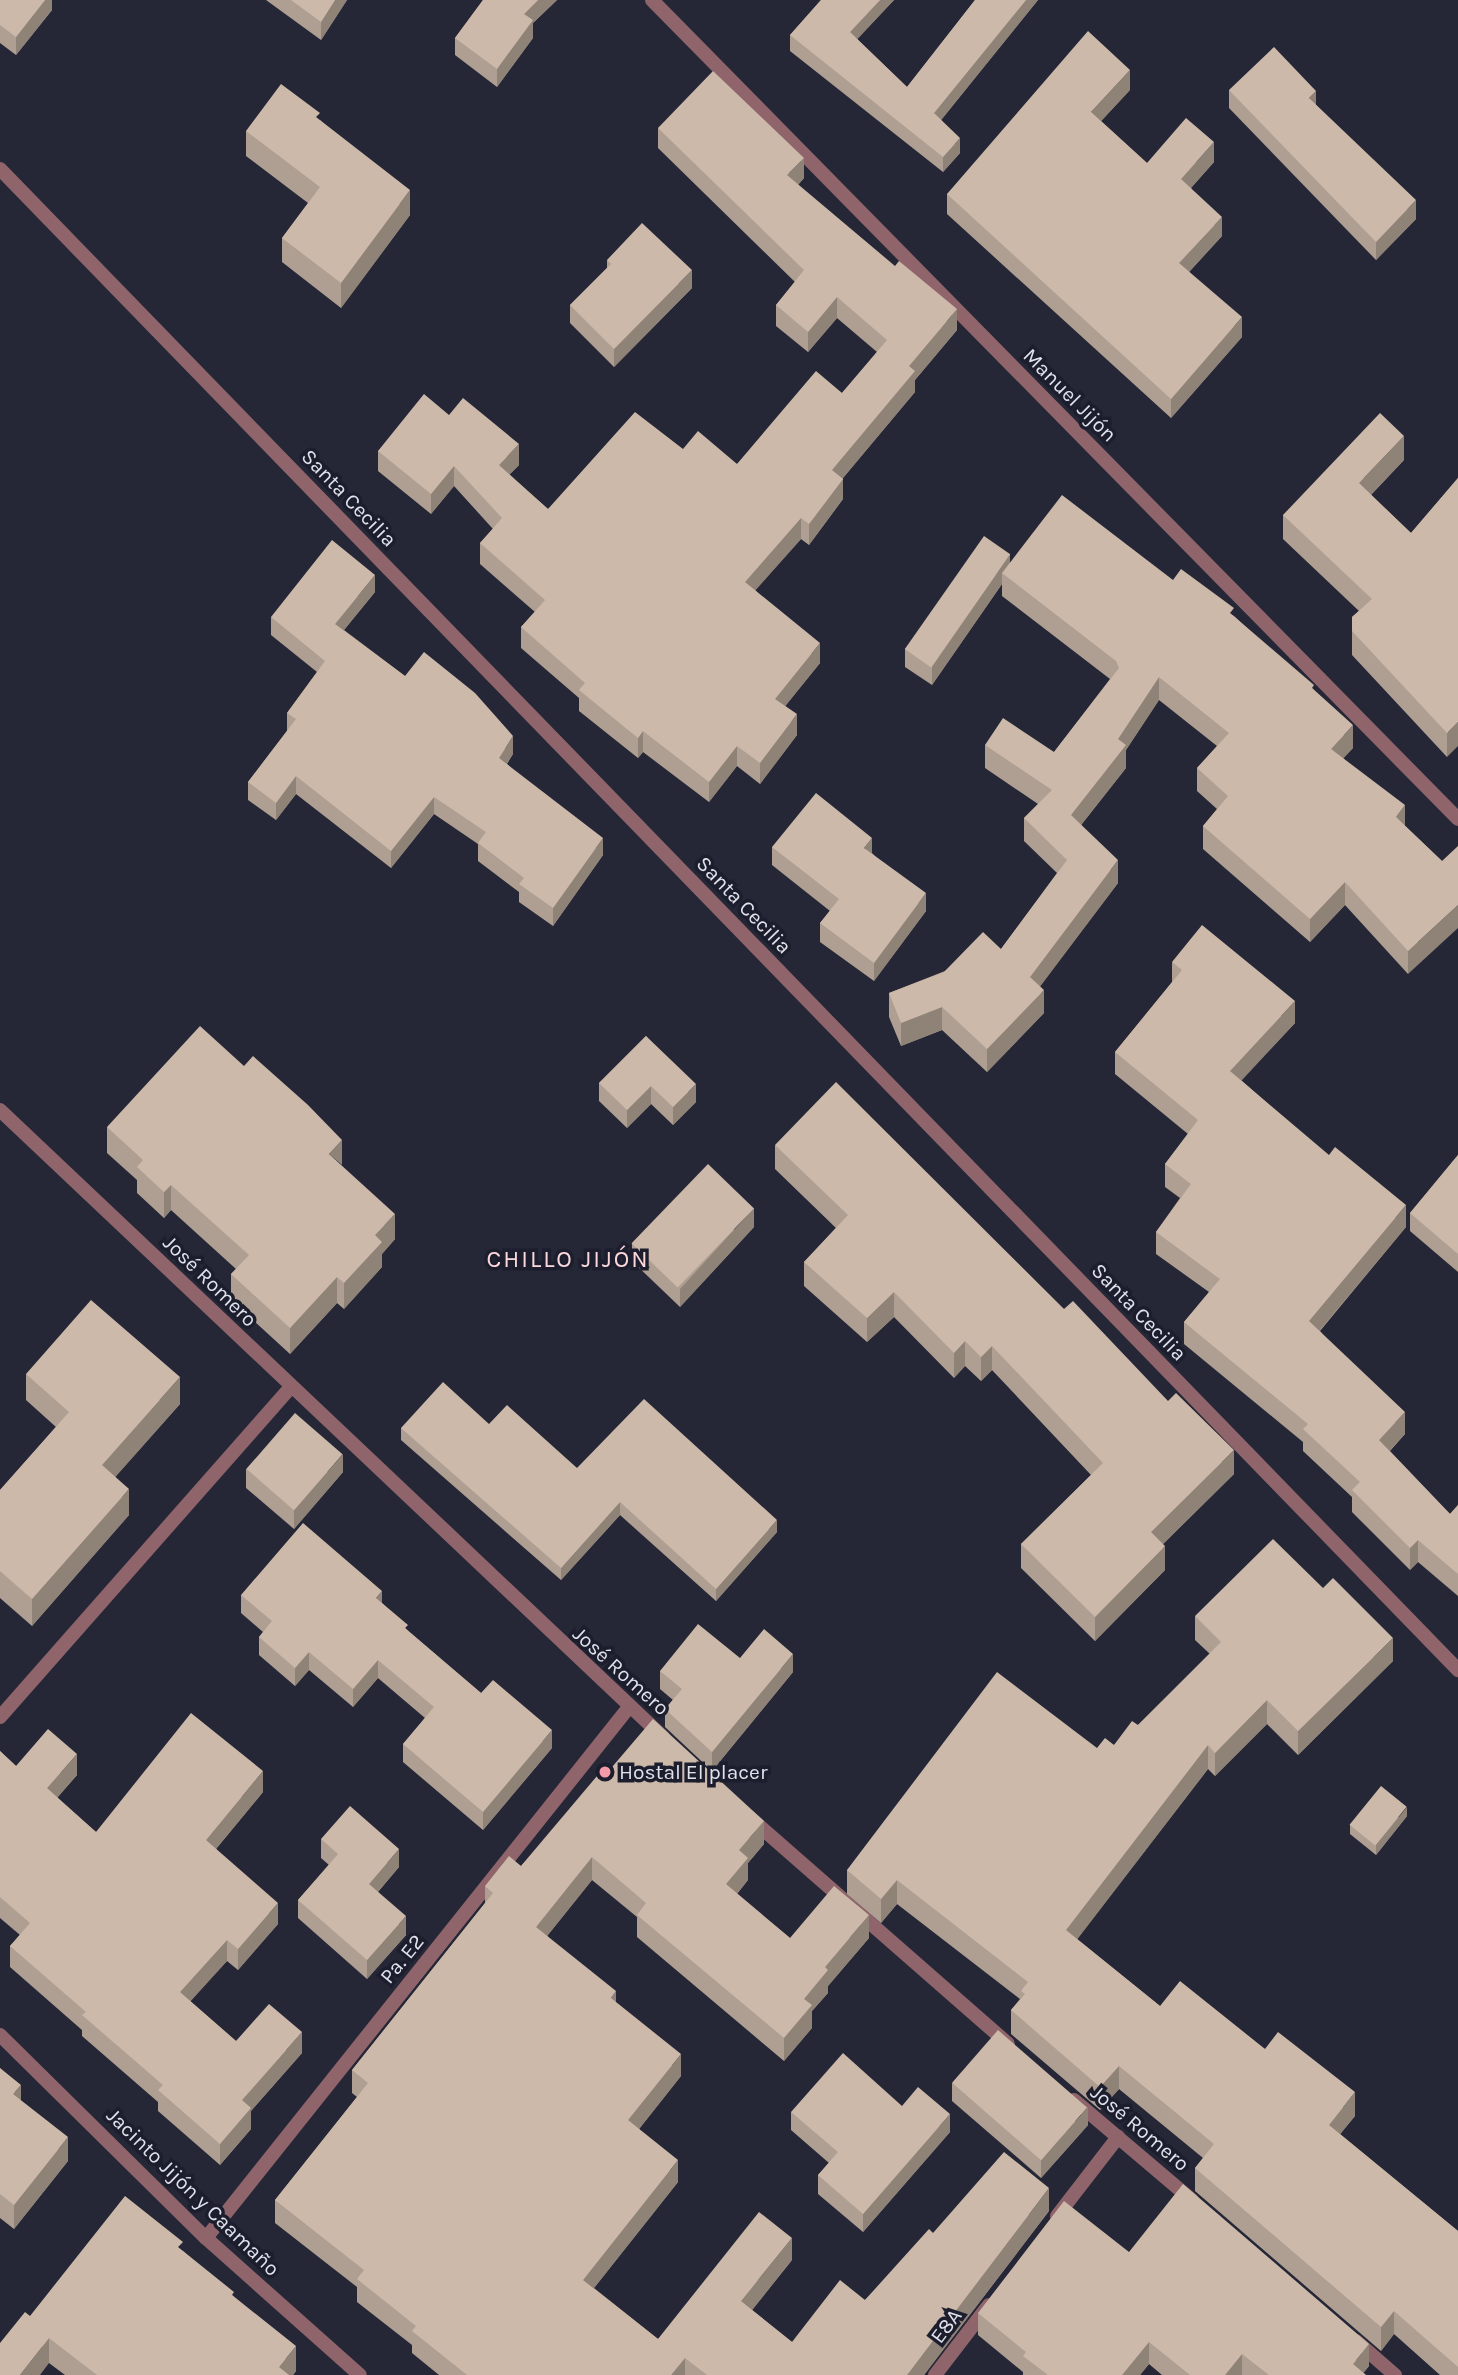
<!DOCTYPE html>
<html>
<head>
<meta charset="utf-8">
<style>
  body { margin:0 }
  #map { position:relative; width:1458px; height:2375px; overflow:hidden; background:#252737; font-family:Karla,sans-serif }
  div>[style] { position:absolute }
  .street>* { height:14px; margin:-7px; padding:0 7px; transform-origin:7px; border-radius:7px; background:#8f656b }
  .wall>* { inset:0; background:#af9f92 }
  .shaded-wall>* { inset:0; background:#8f8277 }
  .building>* { inset:0; background:#ccb9aa; transform-origin:0 0 }
  .dots>* { width:19px; height:19px; translate:-50% -50%; box-sizing:border-box; border:4px solid #1c1e2d; border-radius:50% }
  span { translate:-50% -50%; white-space:nowrap; text-align:center; line-height:1.15; -webkit-text-stroke:7px #1c1e2d; paint-order:stroke }
  .street-label { font-size:21px; color:#e0e2ec }
  .poi-label { font-size:21px; color:#e0e2ec }
  .left { translate:0 -50%; text-align:left }
  .quarter-label { font-size:24px; color:#fcd8dd; letter-spacing:2px }
</style>
</head>
<body>
<div id="map">
  <div class="street">
    <div style="left:652px;top:0;width:1149px;rotate:45.46deg"></div>
    <div style="left:0;top:169px;width:2093px;rotate:45.83deg"></div>
    <div style="left:0;top:1110px;width:913px;rotate:43.4deg"></div>
    <div style="left:0;top:1717px;width:440px;rotate:-48.6deg"></div>
    <div style="left:749px;top:1817px;width:344px;rotate:41.2deg"></div>
    <div style="left:0;top:2035px;width:289px;rotate:44.6deg"></div>
    <div style="left:206px;top:2238px;width:206px;rotate:41.7deg"></div>
    <div style="left:1074px;top:2100px;width:155px;rotate:40.3deg"></div>
    <div style="left:1057px;top:2216px;width:100px;rotate:-52.3deg"></div>
    <div style="left:206px;top:2238px;width:680px;rotate:-51.45deg"></div>
    <div style="left:1356px;top:2341px;width:52px;rotate:41.1deg"></div>
    <div style="left:935px;top:2375px;width:88px;rotate:-52.4deg"></div>
  </div>
  <div class="wall">
    <div style="clip-path:polygon(0 0,52px 0,52px 10px,16px 55px,0 43px)"></div>
    <div style="clip-path:polygon(266px 0,347px 0,321px 40px)"></div>
    <div style="clip-path:polygon(483px 0,557px 0,533px 23px,533px 38px,497px 87px,455px 55px,455px 38px)"></div>
    <div style="clip-path:polygon(821px 0,894px 0,857px 39px,907px 87px,975px 0,1038px 0,941px 120px,960px 153px,943px 172px,790px 51px,790px 35px)"></div>
    <div style="clip-path:polygon(1130px 90px,1101px 121px,1147px 163px,1214px 162px,1191px 188px,1222px 236px,1189px 272px,1242px 337px,1171px 418px,947px 214px,947px 194px)"></div>
    <div style="clip-path:polygon(1229px 90px,1316px 105px,1416px 219px,1376px 260px,1229px 108px)"></div>
    <div style="clip-path:polygon(320px 120px,410px 215px,341px 308px,282px 262px,282px 238px,308px 203px,246px 156px,246px 131px)"></div>
    <div style="clip-path:polygon(658px 128px,804px 178px,798px 185px,957px 330px,915px 380px,915px 392px,843px 478px,843px 499px,809px 545px,801px 539px,755px 590px,820px 663px,785px 706px,797px 735px,760px 784px,737px 766px,709px 802px,643px 752px,638px 758px,579px 711px,579px 698px,521px 648px,521px 627px,535px 612px,480px 564px,480px 543px,493px 529px,454px 486px,431px 514px,378px 471px,378px 451px,449px 415px,519px 465px,509px 475px,548px 509px,683px 449px,737px 464px,842px 393px,877px 352px,837px 318px,808px 352px,776px 326px,776px 305px,795px 282px,658px 148px)"></div>
    <div style="clip-path:polygon(607px 260px,692px 288px,614px 367px,570px 323px,570px 305px,607px 268px)"></div>
    <div style="clip-path:polygon(1404px 460px,1371px 495px,1411px 533px,1458px 478px,1447px 757px,1352px 655px,1352px 617px,1359px 611px,1283px 539px,1283px 515px)"></div>
    <div style="clip-path:polygon(1010px 563px,1173px 580px,1234px 616px,1314px 690px,1353px 748px,1343px 758px,1405px 826px,1442px 861px,1408px 974px,1345px 905px,1310px 942px,1203px 849px,1203px 826px,1217px 809px,1197px 791px,1197px 768px,1217px 746px,1159px 700px,1126px 750px,1126px 768px,1081px 825px,1118px 883px,1040px 986px,1044px 1013px,987px 1072px,942px 1030px,901px 1046px,889px 1017px,889px 993px,1001px 949px,1057px 873px,1024px 841px,1024px 818px,1038px 804px,985px 768px,985px 745px,1054px 752px,1110px 679px,1002px 596px,1002px 584px,932px 685px,905px 667px,905px 649px)"></div>
    <div style="clip-path:polygon(375px 592px,344px 630px,405px 676px,513px 754px,507px 764px,603px 855px,553px 926px,519px 902px,519px 892px,478px 861px,478px 844px,434px 814px,391px 868px,296px 794px,276px 820px,248px 800px,248px 782px,287px 731px,287px 713px,317px 672px,271px 635px,271px 617px)"></div>
    <div style="clip-path:polygon(772px 847px,872px 853px,926px 911px,874px 981px,820px 942px,820px 923px,830px 911px,772px 865px)"></div>
    <div style="clip-path:polygon(1172px 962px,1295px 1023px,1241px 1080px,1406px 1227px,1320px 1331px,1405px 1434px,1390px 1451px,1450px 1514px,1458px 1505px,1458px 1596px,1418px 1562px,1410px 1570px,1352px 1512px,1352px 1497px,1303px 1451px,1303px 1442px,1184px 1344px,1184px 1322px,1209px 1292px,1156px 1254px,1156px 1232px,1180px 1198px,1165px 1187px,1165px 1164px,1188px 1134px,1115px 1074px,1115px 1052px,1172px 982px)"></div>
    <div style="clip-path:polygon(646px 1036px,696px 1102px,673px 1125px,651px 1104px,627px 1128px,599px 1101px,599px 1083px)"></div>
    <div style="clip-path:polygon(107px 1127px,341px 1166px,395px 1239px,382px 1254px,382px 1267px,344px 1309px,337px 1303px,290px 1354px,231px 1300px,231px 1274px,236px 1269px,171px 1210px,164px 1218px,137px 1193px,137px 1180px,107px 1153px)"></div>
    <div style="clip-path:polygon(775px 1145px,1064px 1309px,1234px 1474px,1163px 1544px,1165px 1570px,1095px 1641px,1021px 1568px,1021px 1544px,1091px 1475px,992px 1370px,981px 1381px,965px 1366px,954px 1378px,894px 1317px,867px 1342px,804px 1286px,804px 1262px,836px 1228px,775px 1169px)"></div>
    <div style="clip-path:polygon(1458px 1155px,1458px 1272px,1410px 1231px,1410px 1213px)"></div>
    <div style="clip-path:polygon(754px 1227px,680px 1307px,632px 1261px,632px 1243px)"></div>
    <div style="clip-path:polygon(26px 1374px,180px 1404px,115px 1477px,129px 1515px,32px 1626px,0 1598px,0 1490px,56px 1427px,26px 1400px)"></div>
    <div style="clip-path:polygon(489px 1424px,577px 1468px,777px 1532px,716px 1601px,620px 1515px,561px 1580px,401px 1440px,401px 1428px)"></div>
    <div style="clip-path:polygon(246px 1469px,343px 1472px,294px 1529px,246px 1488px)"></div>
    <div style="clip-path:polygon(241px 1595px,382px 1603px,408px 1631px,481px 1693px,552px 1748px,483px 1830px,403px 1762px,403px 1744px,425px 1718px,378px 1678px,353px 1707px,309px 1670px,295px 1686px,259px 1655px,259px 1637px,263px 1632px,241px 1613px)"></div>
    <div style="clip-path:polygon(1195px 1616px,1393px 1661px,1298px 1755px,1267px 1724px,1215px 1776px,1208px 1769px,1077px 1939px,1160px 2006px,1265px 2049px,1355px 2116px,1340px 2134px,1458px 2231px,1458px 2375px,1440px 2375px,1394px 2334px,1381px 2351px,1195px 2191px,1195px 2168px,1203px 2158px,1119px 2089px,1100px 2110px,1011px 2034px,1011px 2010px,1020px 1999px,897px 1904px,881px 1923px,847px 1894px,847px 1870px,1097px 1748px,1114px 1745px,1138px 1725px,1210px 1654px,1195px 1640px)"></div>
    <div style="clip-path:polygon(740px 1658px,793px 1672px,712px 1771px,665px 1727px,665px 1709px,673px 1700px,660px 1689px,660px 1671px)"></div>
    <div style="clip-path:polygon(0 1751px,16px 1766px,77px 1775px,57px 1798px,96px 1832px,263px 1792px,216px 1849px,278px 1924px,238px 1970px,227px 1961px,190px 2001px,236px 2041px,302px 2053px,251px 2111px,251px 2129px,220px 2165px,158px 2111px,158px 2102px,82px 2036px,82px 2030px,10px 1967px,10px 1946px,20px 1935px,0 1918px)"></div>
    <div style="clip-path:polygon(601px 1780px,764px 1844px,748px 1863px,748px 1880px,737px 1894px,790px 1938px,869px 1938px,828px 1986px,828px 1993px,812px 2011px,812px 2028px,784px 2061px,637px 1937px,637px 1917px,592px 1880px,547px 1936px,616px 2003px,681px 2076px,639px 2129px,678px 2182px,594px 2288px,658px 2339px,792px 2260px,752px 2310px,792px 2342px,865px 2300px,933px 2233px,1049px 2211px,924px 2375px,439px 2375px,412px 2353px,412px 2345px,357px 2302px,357px 2287px,275px 2223px,275px 2200px,357px 2097px,352px 2093px,352px 2070px,485px 1903px,485px 1886px,521px 1866px)"></div>
    <div style="clip-path:polygon(1407px 1816px,1376px 1855px,1350px 1834px,1350px 1825px)"></div>
    <div style="clip-path:polygon(321px 1839px,399px 1867px,378px 1892px,406px 1935px,367px 1979px,298px 1918px,298px 1900px,329px 1865px,321px 1858px)"></div>
    <div style="clip-path:polygon(0 2068px,21px 2101px,68px 2161px,14px 2229px,0 2218px)"></div>
    <div style="clip-path:polygon(952px 2083px,1088px 2125px,1041px 2178px,952px 2101px)"></div>
    <div style="clip-path:polygon(902px 2106px,950px 2132px,863px 2232px,818px 2194px,818px 2175px,829px 2163px,791px 2130px,791px 2112px)"></div>
    <div style="clip-path:polygon(183px 2251px,234px 2297px,296px 2371px,293px 2375px,65px 2375px,49px 2363px,30px 2316px)"></div>
    <div style="clip-path:polygon(1129px 2252px,1369px 2366px,1363px 2373px,1366px 2375px,1162px 2375px,1149px 2364px,1140px 2375px,1023px 2375px,1023px 2372px,978px 2335px,978px 2313px)"></div>
  </div>
  <div class="shaded-wall">
    <div style="clip-path:polygon(45px 0,52px 0,52px 10px,16px 55px,16px 37px)"></div>
    <div style="clip-path:polygon(335px 0,347px 0,321px 40px,321px 22px)"></div>
    <div style="clip-path:polygon(538px 0,557px 0,533px 23px,533px 38px,497px 87px,497px 69px,524px 14px)"></div>
    <div style="clip-path:polygon(880px 0,894px 0,850px 47px,850px 32px)"></div>
    <div style="clip-path:polygon(1026px 0,1038px 0,934px 129px,934px 113px)"></div>
    <div style="clip-path:polygon(1130px 70px,1130px 90px,1091px 132px,1091px 112px)"></div>
    <div style="clip-path:polygon(1316px 91px,1316px 110px,1309px 98px)"></div>
    <div style="clip-path:polygon(960px 138px,960px 153px,943px 172px,943px 157px)"></div>
    <div style="clip-path:polygon(1214px 142px,1214px 162px,1181px 199px,1181px 179px)"></div>
    <div style="clip-path:polygon(804px 158px,804px 178px,787px 196px,787px 175px)"></div>
    <div style="clip-path:polygon(410px 190px,410px 215px,341px 308px,341px 283px)"></div>
    <div style="clip-path:polygon(1416px 200px,1416px 219px,1376px 260px,1376px 242px)"></div>
    <div style="clip-path:polygon(1222px 217px,1222px 236px,1179px 283px,1179px 263px)"></div>
    <div style="clip-path:polygon(692px 270px,692px 288px,614px 367px,614px 349px)"></div>
    <div style="clip-path:polygon(837px 297px,837px 318px,808px 352px,808px 332px)"></div>
    <div style="clip-path:polygon(957px 309px,957px 330px,915px 380px,915px 392px,832px 491px,832px 470px,909px 366px)"></div>
    <div style="clip-path:polygon(1242px 317px,1242px 337px,1171px 418px,1171px 399px)"></div>
    <div style="clip-path:polygon(1404px 436px,1404px 460px,1359px 507px,1359px 483px)"></div>
    <div style="clip-path:polygon(519px 444px,519px 465px,499px 485px,499px 465px)"></div>
    <div style="clip-path:polygon(454px 466px,454px 486px,431px 514px,431px 494px)"></div>
    <div style="clip-path:polygon(843px 479px,843px 499px,809px 545px,809px 524px)"></div>
    <div style="clip-path:polygon(801px 518px,801px 539px,745px 602px,745px 582px)"></div>
    <div style="clip-path:polygon(1010px 554px,1010px 572px,1002px 573px,1002px 584px,932px 685px,932px 667px)"></div>
    <div style="clip-path:polygon(375px 575px,375px 592px,335px 641px,335px 624px)"></div>
    <div style="clip-path:polygon(820px 643px,820px 663px,775px 719px,775px 699px)"></div>
    <div style="clip-path:polygon(1159px 677px,1159px 700px,1126px 750px,1126px 768px,1071px 838px,1071px 815px,1118px 739px)"></div>
    <div style="clip-path:polygon(797px 714px,797px 735px,760px 784px,760px 763px)"></div>
    <div style="clip-path:polygon(1458px 722px,1458px 746px,1447px 757px,1447px 733px)"></div>
    <div style="clip-path:polygon(1353px 725px,1353px 748px,1331px 772px,1331px 749px)"></div>
    <div style="clip-path:polygon(643px 731px,643px 752px,638px 758px,638px 738px)"></div>
    <div style="clip-path:polygon(513px 736px,513px 754px,499px 775px,499px 758px)"></div>
    <div style="clip-path:polygon(737px 746px,737px 766px,709px 802px,709px 782px)"></div>
    <div style="clip-path:polygon(296px 776px,296px 794px,276px 820px,276px 803px)"></div>
    <div style="clip-path:polygon(434px 797px,434px 814px,391px 868px,391px 851px)"></div>
    <div style="clip-path:polygon(1405px 805px,1405px 828px,1396px 817px)"></div>
    <div style="clip-path:polygon(603px 838px,603px 855px,553px 926px,553px 908px)"></div>
    <div style="clip-path:polygon(872px 838px,872px 856px,864px 848px)"></div>
    <div style="clip-path:polygon(1118px 860px,1118px 883px,1030px 1000px,1030px 977px)"></div>
    <div style="clip-path:polygon(1345px 882px,1345px 905px,1310px 942px,1310px 919px)"></div>
    <div style="clip-path:polygon(926px 893px,926px 911px,874px 981px,874px 963px)"></div>
    <div style="clip-path:polygon(1458px 905px,1458px 928px,1408px 974px,1408px 951px)"></div>
    <div style="clip-path:polygon(1044px 990px,1044px 1013px,987px 1072px,987px 1049px)"></div>
    <div style="clip-path:polygon(1295px 1001px,1295px 1023px,1230px 1093px,1230px 1071px)"></div>
    <div style="clip-path:polygon(942px 1007px,942px 1030px,901px 1046px,901px 1023px)"></div>
    <div style="clip-path:polygon(696px 1084px,696px 1102px,673px 1125px,673px 1107px)"></div>
    <div style="clip-path:polygon(651px 1086px,651px 1104px,627px 1128px,627px 1110px)"></div>
    <div style="clip-path:polygon(342px 1140px,342px 1165px,329px 1154px)"></div>
    <div style="clip-path:polygon(171px 1185px,171px 1210px,164px 1218px,164px 1192px)"></div>
    <div style="clip-path:polygon(1406px 1205px,1406px 1227px,1309px 1343px,1309px 1321px)"></div>
    <div style="clip-path:polygon(754px 1208px,754px 1227px,680px 1307px,680px 1289px)"></div>
    <div style="clip-path:polygon(395px 1214px,395px 1239px,382px 1254px,382px 1267px,344px 1309px,344px 1283px,375px 1235px)"></div>
    <div style="clip-path:polygon(337px 1277px,337px 1303px,290px 1354px,290px 1328px)"></div>
    <div style="clip-path:polygon(894px 1292px,894px 1317px,867px 1342px,867px 1318px)"></div>
    <div style="clip-path:polygon(965px 1341px,965px 1366px,954px 1378px,954px 1353px)"></div>
    <div style="clip-path:polygon(992px 1346px,992px 1370px,981px 1381px,981px 1357px)"></div>
    <div style="clip-path:polygon(180px 1377px,180px 1404px,102px 1492px,102px 1465px)"></div>
    <div style="clip-path:polygon(1405px 1412px,1405px 1434px,1379px 1462px,1379px 1440px)"></div>
    <div style="clip-path:polygon(1234px 1450px,1234px 1474px,1151px 1556px,1151px 1532px)"></div>
    <div style="clip-path:polygon(343px 1454px,343px 1472px,294px 1529px,294px 1510px)"></div>
    <div style="clip-path:polygon(129px 1489px,129px 1515px,32px 1626px,32px 1599px)"></div>
    <div style="clip-path:polygon(620px 1502px,620px 1515px,561px 1580px,561px 1568px)"></div>
    <div style="clip-path:polygon(777px 1520px,777px 1532px,716px 1601px,716px 1589px)"></div>
    <div style="clip-path:polygon(1418px 1540px,1418px 1562px,1410px 1570px,1410px 1548px)"></div>
    <div style="clip-path:polygon(1165px 1546px,1165px 1570px,1095px 1641px,1095px 1617px)"></div>
    <div style="clip-path:polygon(382px 1591px,382px 1609px,376px 1598px)"></div>
    <div style="clip-path:polygon(1393px 1638px,1393px 1661px,1298px 1755px,1298px 1731px)"></div>
    <div style="clip-path:polygon(309px 1652px,309px 1670px,295px 1686px,295px 1668px)"></div>
    <div style="clip-path:polygon(793px 1654px,793px 1672px,712px 1771px,712px 1752px)"></div>
    <div style="clip-path:polygon(378px 1660px,378px 1678px,353px 1707px,353px 1689px)"></div>
    <div style="clip-path:polygon(1267px 1700px,1267px 1724px,1215px 1776px,1215px 1753px)"></div>
    <div style="clip-path:polygon(552px 1730px,552px 1748px,483px 1830px,483px 1812px)"></div>
    <div style="clip-path:polygon(1208px 1745px,1208px 1769px,1066px 1954px,1066px 1930px)"></div>
    <div style="clip-path:polygon(77px 1754px,77px 1775px,47px 1809px,47px 1788px)"></div>
    <div style="clip-path:polygon(263px 1771px,263px 1792px,206px 1861px,206px 1840px)"></div>
    <div style="clip-path:polygon(1407px 1807px,1407px 1816px,1376px 1855px,1376px 1845px)"></div>
    <div style="clip-path:polygon(764px 1821px,764px 1844px,748px 1863px,748px 1880px,726px 1907px,726px 1884px,739px 1850px)"></div>
    <div style="clip-path:polygon(399px 1849px,399px 1867px,369px 1902px,369px 1884px)"></div>
    <div style="clip-path:polygon(592px 1857px,592px 1880px,536px 1950px,536px 1927px)"></div>
    <div style="clip-path:polygon(897px 1880px,897px 1904px,881px 1923px,881px 1899px)"></div>
    <div style="clip-path:polygon(278px 1903px,278px 1924px,238px 1970px,238px 1949px)"></div>
    <div style="clip-path:polygon(869px 1915px,869px 1938px,828px 1986px,828px 1993px,812px 2011px,812px 2028px,784px 2061px,784px 2038px,804px 1999px,825px 1967px)"></div>
    <div style="clip-path:polygon(406px 1916px,406px 1935px,367px 1979px,367px 1960px)"></div>
    <div style="clip-path:polygon(227px 1940px,227px 1961px,180px 2013px,180px 1992px)"></div>
    <div style="clip-path:polygon(616px 1991px,616px 2014px,611px 1998px)"></div>
    <div style="clip-path:polygon(302px 2032px,302px 2053px,251px 2111px,251px 2129px,220px 2165px,220px 2144px,242px 2100px)"></div>
    <div style="clip-path:polygon(681px 2054px,681px 2076px,628px 2143px,628px 2120px)"></div>
    <div style="clip-path:polygon(1119px 2066px,1119px 2089px,1100px 2110px,1100px 2087px)"></div>
    <div style="clip-path:polygon(21px 2085px,21px 2108px,13px 2094px)"></div>
    <div style="clip-path:polygon(1355px 2092px,1355px 2116px,1329px 2148px,1329px 2125px)"></div>
    <div style="clip-path:polygon(1088px 2107px,1088px 2125px,1041px 2178px,1041px 2160px)"></div>
    <div style="clip-path:polygon(950px 2114px,950px 2132px,863px 2232px,863px 2214px)"></div>
    <div style="clip-path:polygon(68px 2137px,68px 2161px,14px 2229px,14px 2205px)"></div>
    <div style="clip-path:polygon(678px 2160px,678px 2182px,583px 2302px,583px 2280px)"></div>
    <div style="clip-path:polygon(1049px 2188px,1049px 2211px,924px 2375px,907px 2375px)"></div>
    <div style="clip-path:polygon(792px 2238px,792px 2260px,741px 2324px,741px 2301px)"></div>
    <div style="clip-path:polygon(1394px 2311px,1394px 2334px,1381px 2351px,1381px 2327px)"></div>
    <div style="clip-path:polygon(49px 2338px,49px 2363px,40px 2375px,20px 2375px)"></div>
    <div style="clip-path:polygon(1149px 2342px,1149px 2364px,1140px 2375px,1122px 2375px)"></div>
    <div style="clip-path:polygon(1369px 2344px,1369px 2366px,1362px 2375px,1353px 2364px)"></div>
    <div style="clip-path:polygon(296px 2346px,296px 2371px,293px 2375px,279px 2375px,279px 2367px)"></div>
    <div style="clip-path:polygon(1242px 2354px,1242px 2375px,1225px 2375px)"></div>
    <div style="clip-path:polygon(685px 2358px,685px 2375px,671px 2375px)"></div>
  </div>
  <div class="building">
    <div style="clip-path:polygon(0 0,45px 0,16px 37px,0 25px)"></div>
    <div style="clip-path:polygon(291px 0,335px 0,321px 22px)"></div>
    <div style="clip-path:polygon(483px 0,538px 0,524px 14px,533px 20px,497px 69px,455px 38px)"></div>
    <div style="clip-path:polygon(821px 0,880px 0,850px 32px,907px 87px,975px 0,1026px 0,934px 113px,960px 138px,943px 157px,790px 35px)"></div>
    <div style="clip-path:polygon(1088px 31px,1130px 70px,1091px 112px,1147px 163px,1186px 118px,1214px 142px,1181px 179px,1222px 217px,1179px 263px,1242px 317px,1171px 399px,947px 194px)"></div>
    <div style="clip-path:polygon(1274px 47px,1316px 91px,1309px 98px,1416px 200px,1376px 242px,1229px 90px)"></div>
    <div style="clip-path:polygon(713px 71px,804px 158px,787px 175px,895px 266px,899px 261px,957px 309px,909px 366px,915px 371px,832px 470px,843px 479px,809px 524px,801px 518px,745px 582px,820px 643px,775px 699px,797px 714px,760px 763px,737px 746px,709px 782px,643px 731px,638px 738px,579px 690px,585px 683px,521px 627px,545px 600px,480px 543px,502px 518px,454px 466px,431px 494px,378px 451px,424px 394px,449px 415px,463px 398px,519px 444px,499px 465px,548px 509px,635px 412px,683px 449px,698px 431px,737px 464px,816px 371px,842px 393px,887px 340px,837px 297px,808px 332px,776px 305px,804px 270px,658px 128px)"></div>
    <div style="clip-path:polygon(281px 84px,320px 113px,316px 117px,410px 190px,341px 283px,282px 238px,320px 187px,246px 131px)"></div>
    <div style="clip-path:polygon(642px 223px,692px 270px,614px 349px,570px 305px,611px 264px,607px 260px)"></div>
    <div style="clip-path:polygon(1380px 413px,1404px 436px,1359px 483px,1411px 533px,1458px 478px,1458px 722px,1447px 733px,1352px 631px,1352px 617px,1372px 599px,1283px 515px)"></div>
    <div style="clip-path:polygon(1062px 495px,1173px 580px,1181px 569px,1234px 608px,1230px 613px,1314px 685px,1312px 688px,1353px 725px,1331px 749px,1405px 805px,1396px 817px,1442px 861px,1458px 846px,1458px 905px,1408px 951px,1345px 882px,1310px 919px,1203px 826px,1228px 796px,1197px 768px,1229px 733px,1159px 677px,1118px 739px,1126px 745px,1071px 815px,1118px 860px,1030px 977px,1044px 990px,987px 1049px,942px 1007px,901px 1023px,889px 993px,944px 972px,983px 932px,1001px 949px,1067px 860px,1024px 818px,1052px 790px,985px 745px,1003px 718px,1054px 752px,1119px 668px,1116px 661px,1002px 573px)"></div>
    <div style="left:984px;top:536px;width:32px;height:138px;rotate:35deg"></div>
    <div style="clip-path:polygon(332px 540px,375px 575px,335px 624px,405px 676px,424px 652px,475px 693px,513px 736px,499px 758px,603px 838px,553px 908px,519px 884px,524px 878px,478px 843px,486px 832px,434px 797px,391px 851px,296px 776px,276px 803px,248px 782px,296px 719px,287px 713px,325px 661px,271px 617px)"></div>
    <div style="clip-path:polygon(816px 793px,872px 838px,864px 848px,926px 893px,874px 963px,820px 923px,839px 899px,772px 847px)"></div>
    <div style="clip-path:polygon(1202px 925px,1295px 1001px,1230px 1071px,1329px 1155px,1335px 1147px,1406px 1205px,1309px 1321px,1405px 1412px,1379px 1440px,1450px 1514px,1458px 1505px,1458px 1574px,1418px 1540px,1410px 1548px,1352px 1490px,1360px 1482px,1303px 1429px,1308px 1424px,1184px 1322px,1220px 1279px,1156px 1232px,1191px 1184px,1165px 1164px,1198px 1120px,1115px 1052px,1182px 970px,1172px 962px)"></div>
    <div style="clip-path:polygon(200px 1026px,244px 1066px,253px 1056px,308px 1105px,342px 1140px,329px 1154px,395px 1214px,375px 1235px,382px 1242px,344px 1283px,337px 1277px,290px 1328px,231px 1274px,249px 1255px,171px 1185px,164px 1192px,137px 1167px,143px 1160px,107px 1127px)"></div>
    <div style="clip-path:polygon(646px 1036px,696px 1084px,673px 1107px,651px 1086px,627px 1110px,599px 1083px)"></div>
    <div style="clip-path:polygon(836px 1082px,1064px 1309px,1073px 1301px,1168px 1401px,1176px 1393px,1234px 1450px,1151px 1532px,1165px 1546px,1095px 1617px,1021px 1544px,1103px 1463px,992px 1346px,981px 1357px,965px 1341px,954px 1353px,894px 1292px,867px 1318px,804px 1262px,848px 1215px,775px 1145px)"></div>
    <div style="clip-path:polygon(1458px 1155px,1458px 1254px,1410px 1213px)"></div>
    <div style="left:708px;top:1164px;width:64px;height:110px;rotate:44deg"></div>
    <div style="clip-path:polygon(91px 1300px,180px 1377px,102px 1465px,129px 1489px,32px 1599px,0 1571px,0 1490px,69px 1412px,26px 1374px)"></div>
    <div style="clip-path:polygon(443px 1382px,489px 1424px,507px 1405px,577px 1468px,644px 1399px,777px 1520px,716px 1589px,620px 1502px,561px 1568px,401px 1428px)"></div>
    <div style="left:295px;top:1413px;width:63px;height:74px;rotate:41deg"></div>
    <div style="clip-path:polygon(303px 1523px,382px 1591px,376px 1598px,408px 1625px,405px 1628px,481px 1693px,493px 1680px,552px 1730px,483px 1812px,403px 1744px,434px 1707px,378px 1660px,353px 1689px,309px 1652px,295px 1668px,259px 1637px,272px 1621px,241px 1595px)"></div>
    <div style="clip-path:polygon(1273px 1539px,1323px 1588px,1333px 1578px,1393px 1638px,1298px 1731px,1267px 1700px,1215px 1753px,1208px 1745px,1066px 1930px,1160px 2006px,1180px 1981px,1265px 2049px,1278px 2032px,1355px 2092px,1329px 2125px,1458px 2231px,1458px 2367px,1394px 2311px,1381px 2327px,1195px 2168px,1214px 2144px,1119px 2066px,1100px 2087px,1011px 2010px,1025px 1994px,1021px 1991px,1028px 1982px,897px 1880px,881px 1899px,847px 1870px,997px 1672px,1097px 1748px,1105px 1738px,1114px 1745px,1132px 1721px,1138px 1725px,1221px 1642px,1195px 1616px)"></div>
    <div style="clip-path:polygon(698px 1624px,740px 1658px,764px 1629px,793px 1654px,712px 1752px,665px 1709px,682px 1689px,660px 1671px)"></div>
    <div style="clip-path:polygon(191px 1713px,263px 1771px,206px 1840px,278px 1903px,238px 1949px,227px 1940px,180px 1992px,236px 2041px,269px 2004px,302px 2032px,242px 2100px,251px 2108px,220px 2144px,158px 2090px,163px 2085px,82px 2015px,86px 2012px,10px 1946px,30px 1923px,0 1897px,0 1751px,16px 1766px,48px 1729px,77px 1754px,47px 1788px,96px 1832px)"></div>
    <div style="clip-path:polygon(653px 1719px,764px 1821px,739px 1850px,748px 1858px,726px 1884px,790px 1938px,834px 1886px,869px 1915px,825px 1967px,828px 1970px,804px 1999px,812px 2005px,784px 2038px,637px 1915px,646px 1903px,592px 1857px,536px 1927px,616px 1991px,611px 1998px,681px 2054px,628px 2120px,678px 2160px,583px 2280px,658px 2339px,759px 2212px,792px 2238px,741px 2301px,792px 2342px,840px 2280px,865px 2300px,929px 2229px,933px 2233px,1004px 2152px,1049px 2188px,907px 2375px,707px 2375px,685px 2358px,671px 2375px,467px 2375px,412px 2331px,416px 2326px,357px 2279px,364px 2270px,275px 2200px,368px 2083px,352px 2070px,493px 1893px,485px 1886px,509px 1856px,521px 1866px,597px 1776px,601px 1780px)"></div>
    <div style="left:1381px;top:1786px;width:33px;height:50px;rotate:39deg"></div>
    <div style="clip-path:polygon(350px 1806px,399px 1849px,369px 1884px,406px 1916px,367px 1960px,298px 1900px,338px 1854px,321px 1839px)"></div>
    <div style="left:998px;top:2030px;width:118px;height:70px;rotate:41deg"></div>
    <div style="clip-path:polygon(843px 2053px,902px 2106px,918px 2087px,950px 2114px,863px 2214px,818px 2175px,838px 2152px,791px 2112px)"></div>
    <div style="clip-path:polygon(0 2068px,21px 2085px,13px 2094px,68px 2137px,14px 2205px,0 2194px)"></div>
    <div style="clip-path:polygon(1183px 2184px,1369px 2344px,1353px 2364px,1366px 2375px,1269px 2375px,1242px 2354px,1225px 2375px,1190px 2375px,1149px 2342px,1122px 2375px,1048px 2375px,1023px 2356px,1026px 2352px,978px 2313px,1064px 2201px,1129px 2252px)"></div>
    <div style="clip-path:polygon(125px 2196px,183px 2242px,178px 2247px,234px 2292px,232px 2295px,296px 2346px,279px 2367px,289px 2375px,97px 2375px,49px 2338px,20px 2375px,0 2375px,0 2343px,25px 2312px,30px 2316px)"></div>
  </div>
  <div class="dots">
    <div style="left:605px;top:1772px;background:#f39aa8"></div>
  </div>
  <div class="street-label">
    <span style="left:1070px;top:395px;rotate:45deg">Manuel Jijón</span>
    <span style="left:349px;top:498px;rotate:46deg">Santa Cecilia</span>
    <span style="left:744px;top:905px;rotate:46deg">Santa Cecilia</span>
    <span style="left:210px;top:1281px;rotate:44deg">José Romero</span>
    <span style="left:1139px;top:1312px;rotate:46deg">Santa Cecilia</span>
    <span style="left:621px;top:1671px;rotate:42deg">José Romero</span>
    <span style="left:402px;top:1959px;rotate:-51deg">Pa. E2</span>
    <span style="left:1140px;top:2128px;rotate:40deg">José Romero</span>
    <span style="left:193px;top:2192px;rotate:44deg">Jacinto Jijón y Caamaño</span>
    <span style="left:946px;top:2326px;rotate:-53deg">E8A</span>
  </div>
  <div class="poi-label">
    <span class="left" style="left:619px;top:1772px">Hostal El placer</span>
  </div>
  <div class="quarter-label">
    <span style="left:568px;top:1260px">CHILLO JIJÓN</span>
  </div>
</div>
</body>
</html>
